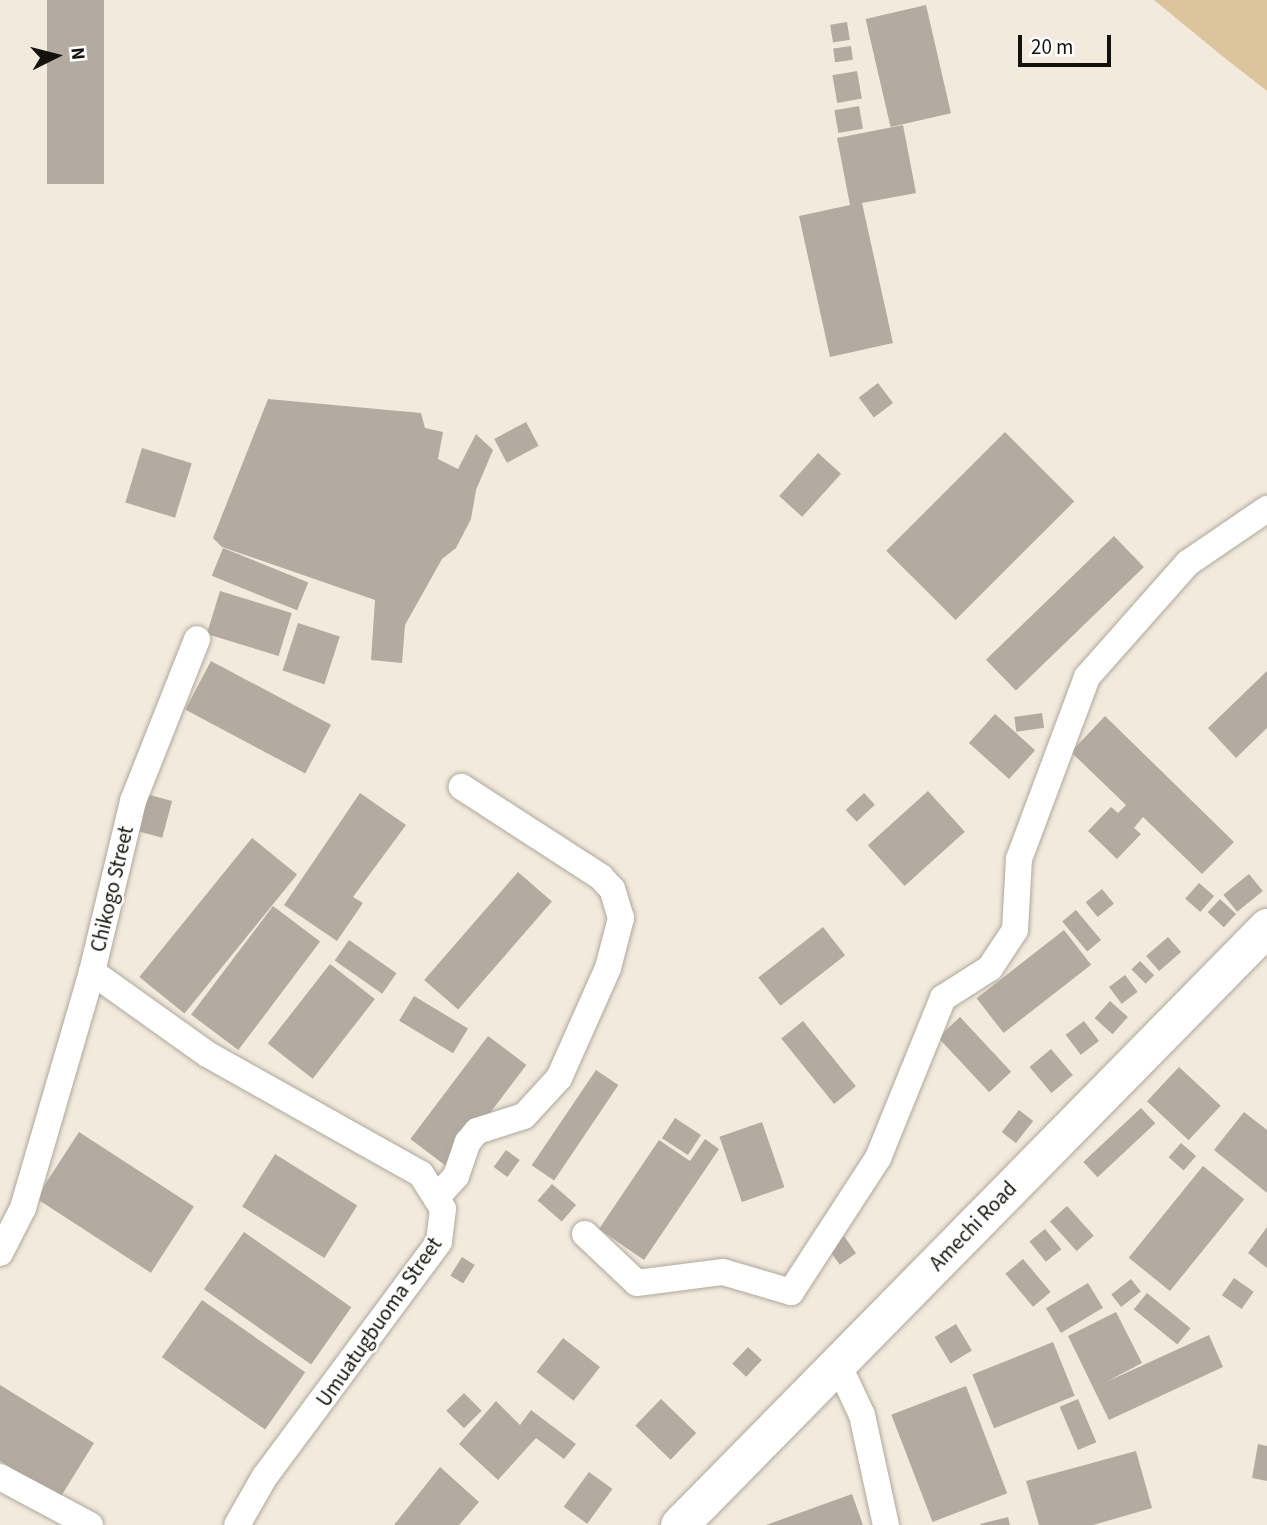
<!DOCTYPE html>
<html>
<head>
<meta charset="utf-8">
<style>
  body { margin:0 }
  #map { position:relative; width:1267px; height:1525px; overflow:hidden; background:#f2eadd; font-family:"Source Sans 3",sans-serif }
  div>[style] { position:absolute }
  .green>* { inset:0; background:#dcc59d }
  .building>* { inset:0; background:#b3ab9f; transform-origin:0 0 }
  .roads { filter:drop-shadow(0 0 2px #aea79b) drop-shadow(0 0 2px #aea79b) }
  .street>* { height:26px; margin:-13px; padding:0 13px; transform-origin:13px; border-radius:13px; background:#fff }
  .secondary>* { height:37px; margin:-18.5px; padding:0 18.5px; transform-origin:18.5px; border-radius:18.5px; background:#fff }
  span { translate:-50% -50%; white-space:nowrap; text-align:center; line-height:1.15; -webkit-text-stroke:5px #fff; paint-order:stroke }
  .street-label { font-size:21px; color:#14120d }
  .north { position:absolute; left:21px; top:21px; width:70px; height:70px; -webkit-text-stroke:5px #fff; paint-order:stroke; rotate:84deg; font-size:19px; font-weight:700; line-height:28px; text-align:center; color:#14120d }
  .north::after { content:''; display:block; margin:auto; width:24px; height:32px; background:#14120d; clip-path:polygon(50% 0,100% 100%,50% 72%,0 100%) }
  .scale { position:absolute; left:1018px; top:35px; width:93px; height:32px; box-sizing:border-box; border:4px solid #14120d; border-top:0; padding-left:9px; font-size:21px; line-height:24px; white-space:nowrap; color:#14120d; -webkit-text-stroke:5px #fff; paint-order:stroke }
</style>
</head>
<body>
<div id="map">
  <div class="green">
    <div style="clip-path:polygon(1154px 0,1267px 0,1267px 91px,1221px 55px)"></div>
  </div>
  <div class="building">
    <div style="left:47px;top:0;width:57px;height:184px"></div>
    <div style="left:926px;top:5px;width:111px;height:62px;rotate:77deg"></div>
    <div style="left:847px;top:22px;width:18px;height:17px;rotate:81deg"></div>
    <div style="left:851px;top:46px;width:14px;height:18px;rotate:82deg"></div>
    <div style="left:857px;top:71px;width:28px;height:25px;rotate:80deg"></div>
    <div style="left:859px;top:106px;width:23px;height:25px;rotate:80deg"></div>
    <div style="clip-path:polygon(903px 125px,916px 193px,862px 203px,893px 343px,830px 357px,799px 216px,850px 205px,837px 138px)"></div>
    <div style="left:878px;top:383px;width:25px;height:24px;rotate:53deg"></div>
    <div style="clip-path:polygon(268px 399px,421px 413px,425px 428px,443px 432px,438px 459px,458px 469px,476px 434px,493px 450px,476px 490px,471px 519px,456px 548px,442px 559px,405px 625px,402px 663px,371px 660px,375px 600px,222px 547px,213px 538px)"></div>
    <div style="left:526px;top:422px;width:27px;height:36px;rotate:62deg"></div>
    <div style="left:1005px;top:432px;width:98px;height:168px;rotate:45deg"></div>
    <div style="left:142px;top:448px;width:52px;height:57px;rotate:17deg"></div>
    <div style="left:818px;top:453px;width:31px;height:58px;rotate:42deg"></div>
    <div style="left:1114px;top:536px;width:43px;height:178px;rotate:46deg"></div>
    <div style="left:223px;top:548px;width:92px;height:30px;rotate:22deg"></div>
    <div style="left:220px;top:591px;width:75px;height:45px;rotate:17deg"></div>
    <div style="left:298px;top:623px;width:44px;height:50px;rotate:18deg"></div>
    <div style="left:211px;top:661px;width:136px;height:55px;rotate:28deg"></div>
    <div style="clip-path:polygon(1267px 671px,1267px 728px,1236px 758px,1208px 728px)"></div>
    <div style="left:1042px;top:713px;width:15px;height:28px;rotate:82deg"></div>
    <div style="left:995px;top:714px;width:54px;height:39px;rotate:42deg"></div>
    <div style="clip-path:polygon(1105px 716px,1234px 842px,1202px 874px,1143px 817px,1134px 828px,1141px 834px,1117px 859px,1088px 831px,1111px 807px,1118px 813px,1126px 805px,1071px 752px)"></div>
    <div style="left:928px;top:791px;width:55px;height:81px;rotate:48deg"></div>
    <div style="clip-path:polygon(360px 793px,406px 825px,353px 897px,363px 903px,337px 941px,284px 905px)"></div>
    <div style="left:864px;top:793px;width:16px;height:25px;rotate:47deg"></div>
    <div style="left:146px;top:794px;width:27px;height:38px;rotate:15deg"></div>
    <div style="left:252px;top:838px;width:58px;height:179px;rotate:39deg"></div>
    <div style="left:518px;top:872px;width:45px;height:143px;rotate:41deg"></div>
    <div style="left:1249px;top:874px;width:22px;height:33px;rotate:51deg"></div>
    <div style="left:1199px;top:883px;width:20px;height:21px;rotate:41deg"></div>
    <div style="left:1102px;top:889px;width:19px;height:21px;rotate:51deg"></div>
    <div style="left:1220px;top:899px;width:22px;height:18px;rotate:43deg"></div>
    <div style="left:273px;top:906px;width:59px;height:136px;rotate:37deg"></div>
    <div style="left:1076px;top:910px;width:39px;height:18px;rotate:50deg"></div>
    <div style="left:823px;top:927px;width:36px;height:82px;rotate:52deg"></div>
    <div style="left:1064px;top:930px;width:44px;height:111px;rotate:52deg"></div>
    <div style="left:1168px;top:937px;width:20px;height:29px;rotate:49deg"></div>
    <div style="left:349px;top:940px;width:58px;height:25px;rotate:35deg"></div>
    <div style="left:1140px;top:961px;width:20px;height:12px;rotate:45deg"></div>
    <div style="left:330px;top:964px;width:57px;height:101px;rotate:38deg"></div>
    <div style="left:1125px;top:975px;width:21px;height:20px;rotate:53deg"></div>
    <div style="left:414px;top:996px;width:63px;height:29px;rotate:31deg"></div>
    <div style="left:1110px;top:1001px;width:24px;height:23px;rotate:42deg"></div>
    <div style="left:960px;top:1017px;width:75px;height:30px;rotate:47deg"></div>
    <div style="left:803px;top:1021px;width:84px;height:28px;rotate:51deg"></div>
    <div style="left:1084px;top:1021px;width:25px;height:23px;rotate:53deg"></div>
    <div style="left:488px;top:1036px;width:48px;height:129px;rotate:37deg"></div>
    <div style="left:1051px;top:1049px;width:34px;height:28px;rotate:50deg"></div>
    <div style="left:1179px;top:1067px;width:57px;height:47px;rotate:43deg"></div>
    <div style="left:596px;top:1070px;width:27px;height:115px;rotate:34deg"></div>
    <div style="left:1141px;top:1108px;width:21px;height:79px;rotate:47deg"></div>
    <div style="left:1019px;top:1110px;width:18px;height:28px;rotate:38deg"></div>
    <div style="clip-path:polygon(1244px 1112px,1267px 1130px,1267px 1193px,1214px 1150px)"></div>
    <div style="left:675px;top:1118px;width:31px;height:24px;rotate:33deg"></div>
    <div style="left:762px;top:1122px;width:69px;height:45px;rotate:71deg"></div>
    <div style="left:79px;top:1132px;width:137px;height:79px;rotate:33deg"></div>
    <div style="clip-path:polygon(705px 1139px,719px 1149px,644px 1260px,599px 1229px,659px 1140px,690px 1161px)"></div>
    <div style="left:1181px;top:1143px;width:20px;height:19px;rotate:41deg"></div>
    <div style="left:506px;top:1150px;width:17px;height:21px;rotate:36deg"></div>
    <div style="left:275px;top:1154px;width:97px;height:62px;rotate:32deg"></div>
    <div style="left:1203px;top:1166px;width:53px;height:118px;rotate:39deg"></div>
    <div style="left:552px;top:1184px;width:32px;height:22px;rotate:41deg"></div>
    <div style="left:1067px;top:1206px;width:40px;height:23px;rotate:48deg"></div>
    <div style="clip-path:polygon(1267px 1227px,1267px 1268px,1248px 1253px)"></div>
    <div style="left:1045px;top:1229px;width:26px;height:20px;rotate:51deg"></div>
    <div style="left:244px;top:1232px;width:131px;height:70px;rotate:35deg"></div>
    <div style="left:844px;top:1236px;width:21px;height:20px;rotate:55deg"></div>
    <div style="left:462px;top:1257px;width:15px;height:22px;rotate:32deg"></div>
    <div style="left:1023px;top:1259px;width:43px;height:23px;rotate:50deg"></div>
    <div style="left:1234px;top:1278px;width:24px;height:21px;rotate:35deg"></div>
    <div style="left:1131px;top:1279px;width:16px;height:25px;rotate:52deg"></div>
    <div style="left:1088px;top:1283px;width:29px;height:49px;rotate:59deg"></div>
    <div style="left:1147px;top:1293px;width:56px;height:21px;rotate:39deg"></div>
    <div style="left:202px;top:1300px;width:126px;height:70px;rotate:35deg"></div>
    <div style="clip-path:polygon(1116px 1312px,1142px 1363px,1106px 1382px,1209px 1335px,1223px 1367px,1109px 1420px,1068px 1336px)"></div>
    <div style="left:956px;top:1324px;width:31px;height:25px;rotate:59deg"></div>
    <div style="left:563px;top:1338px;width:47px;height:43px;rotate:38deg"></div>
    <div style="left:1053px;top:1342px;width:58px;height:87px;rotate:68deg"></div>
    <div style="left:748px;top:1347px;width:19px;height:23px;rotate:43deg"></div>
    <div style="clip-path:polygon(0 1385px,94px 1443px,60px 1498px,0 1461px)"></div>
    <div style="left:966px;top:1386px;width:115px;height:80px;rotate:69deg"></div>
    <div style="left:464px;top:1393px;width:25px;height:25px;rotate:45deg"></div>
    <div style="left:661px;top:1399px;width:49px;height:37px;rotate:44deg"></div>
    <div style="left:1078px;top:1399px;width:47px;height:20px;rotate:67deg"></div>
    <div style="clip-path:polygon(496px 1401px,520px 1425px,531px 1410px,576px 1444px,564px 1459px,536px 1438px,498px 1480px,459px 1444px)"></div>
    <div style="clip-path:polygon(1258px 1444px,1267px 1446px,1267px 1481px,1252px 1478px)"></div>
    <div style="clip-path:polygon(1136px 1451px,1152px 1508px,1093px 1525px,1039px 1525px,1026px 1481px)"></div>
    <div style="clip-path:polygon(440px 1467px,479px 1502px,459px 1525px,394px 1525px)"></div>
    <div style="left:589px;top:1472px;width:29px;height:43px;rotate:36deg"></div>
    <div style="clip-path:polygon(852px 1494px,863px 1525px,766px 1525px)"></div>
    <div style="clip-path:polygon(1008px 1517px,1010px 1525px,981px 1525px,980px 1524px)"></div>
  </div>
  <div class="roads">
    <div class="street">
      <div style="left:92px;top:972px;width:141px;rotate:35.5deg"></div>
      <div style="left:207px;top:1054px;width:245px;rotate:29.3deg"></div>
      <div style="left:421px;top:1174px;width:41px;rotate:57.8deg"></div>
      <div style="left:443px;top:1209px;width:33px;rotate:97deg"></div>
      <div style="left:439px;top:1242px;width:292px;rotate:126.6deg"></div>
      <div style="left:265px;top:1476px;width:56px;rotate:119.7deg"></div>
      <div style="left:438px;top:1196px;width:27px;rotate:-48deg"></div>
      <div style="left:456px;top:1176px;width:36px;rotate:-71deg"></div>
      <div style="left:468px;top:1142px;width:14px;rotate:-51deg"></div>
      <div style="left:477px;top:1131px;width:49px;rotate:-17.7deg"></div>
      <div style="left:524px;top:1116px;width:52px;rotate:-47.4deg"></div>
      <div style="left:559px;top:1078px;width:120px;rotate:-66deg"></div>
      <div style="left:608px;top:968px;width:52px;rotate:-75.4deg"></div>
      <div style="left:621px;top:918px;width:30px;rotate:-107deg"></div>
      <div style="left:612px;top:889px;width:16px;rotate:-133deg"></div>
      <div style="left:601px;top:877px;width:166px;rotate:-147.1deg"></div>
      <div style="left:585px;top:1234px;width:71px;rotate:43.3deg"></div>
      <div style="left:637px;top:1283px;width:87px;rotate:-7.3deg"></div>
      <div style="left:723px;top:1272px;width:71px;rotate:16.4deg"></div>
      <div style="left:791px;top:1292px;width:160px;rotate:-57deg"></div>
      <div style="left:878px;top:1158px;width:173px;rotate:-67.9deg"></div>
      <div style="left:943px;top:998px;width:56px;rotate:-32.6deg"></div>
      <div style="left:990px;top:968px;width:45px;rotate:-56.7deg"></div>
      <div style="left:1015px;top:930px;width:71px;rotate:-86.8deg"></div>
      <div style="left:1019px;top:859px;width:194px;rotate:-69.5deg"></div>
      <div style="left:1087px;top:677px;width:152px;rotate:-48.5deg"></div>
      <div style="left:1188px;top:563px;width:96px;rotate:-34.4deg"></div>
      <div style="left:0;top:1253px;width:51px;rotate:-62.9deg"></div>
      <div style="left:23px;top:1208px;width:246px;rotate:-73.7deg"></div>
      <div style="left:92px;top:972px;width:176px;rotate:-76.5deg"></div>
      <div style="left:133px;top:801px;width:174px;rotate:-68.4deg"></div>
      <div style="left:838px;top:1364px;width:56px;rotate:64.8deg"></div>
      <div style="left:862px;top:1415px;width:113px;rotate:77.7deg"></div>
      <div style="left:0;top:1477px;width:102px;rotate:28.1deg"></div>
    </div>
    <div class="secondary">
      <div style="left:679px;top:1525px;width:839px;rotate:-45.48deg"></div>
    </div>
  </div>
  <div class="street-label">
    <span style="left:112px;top:889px;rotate:-77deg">Chikogo Street</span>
    <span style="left:973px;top:1226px;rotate:-46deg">Amechi Road</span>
    <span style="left:379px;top:1322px;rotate:-55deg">Umuatugbuoma Street</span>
  </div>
  <div class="north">N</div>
  <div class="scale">20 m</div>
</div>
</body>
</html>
